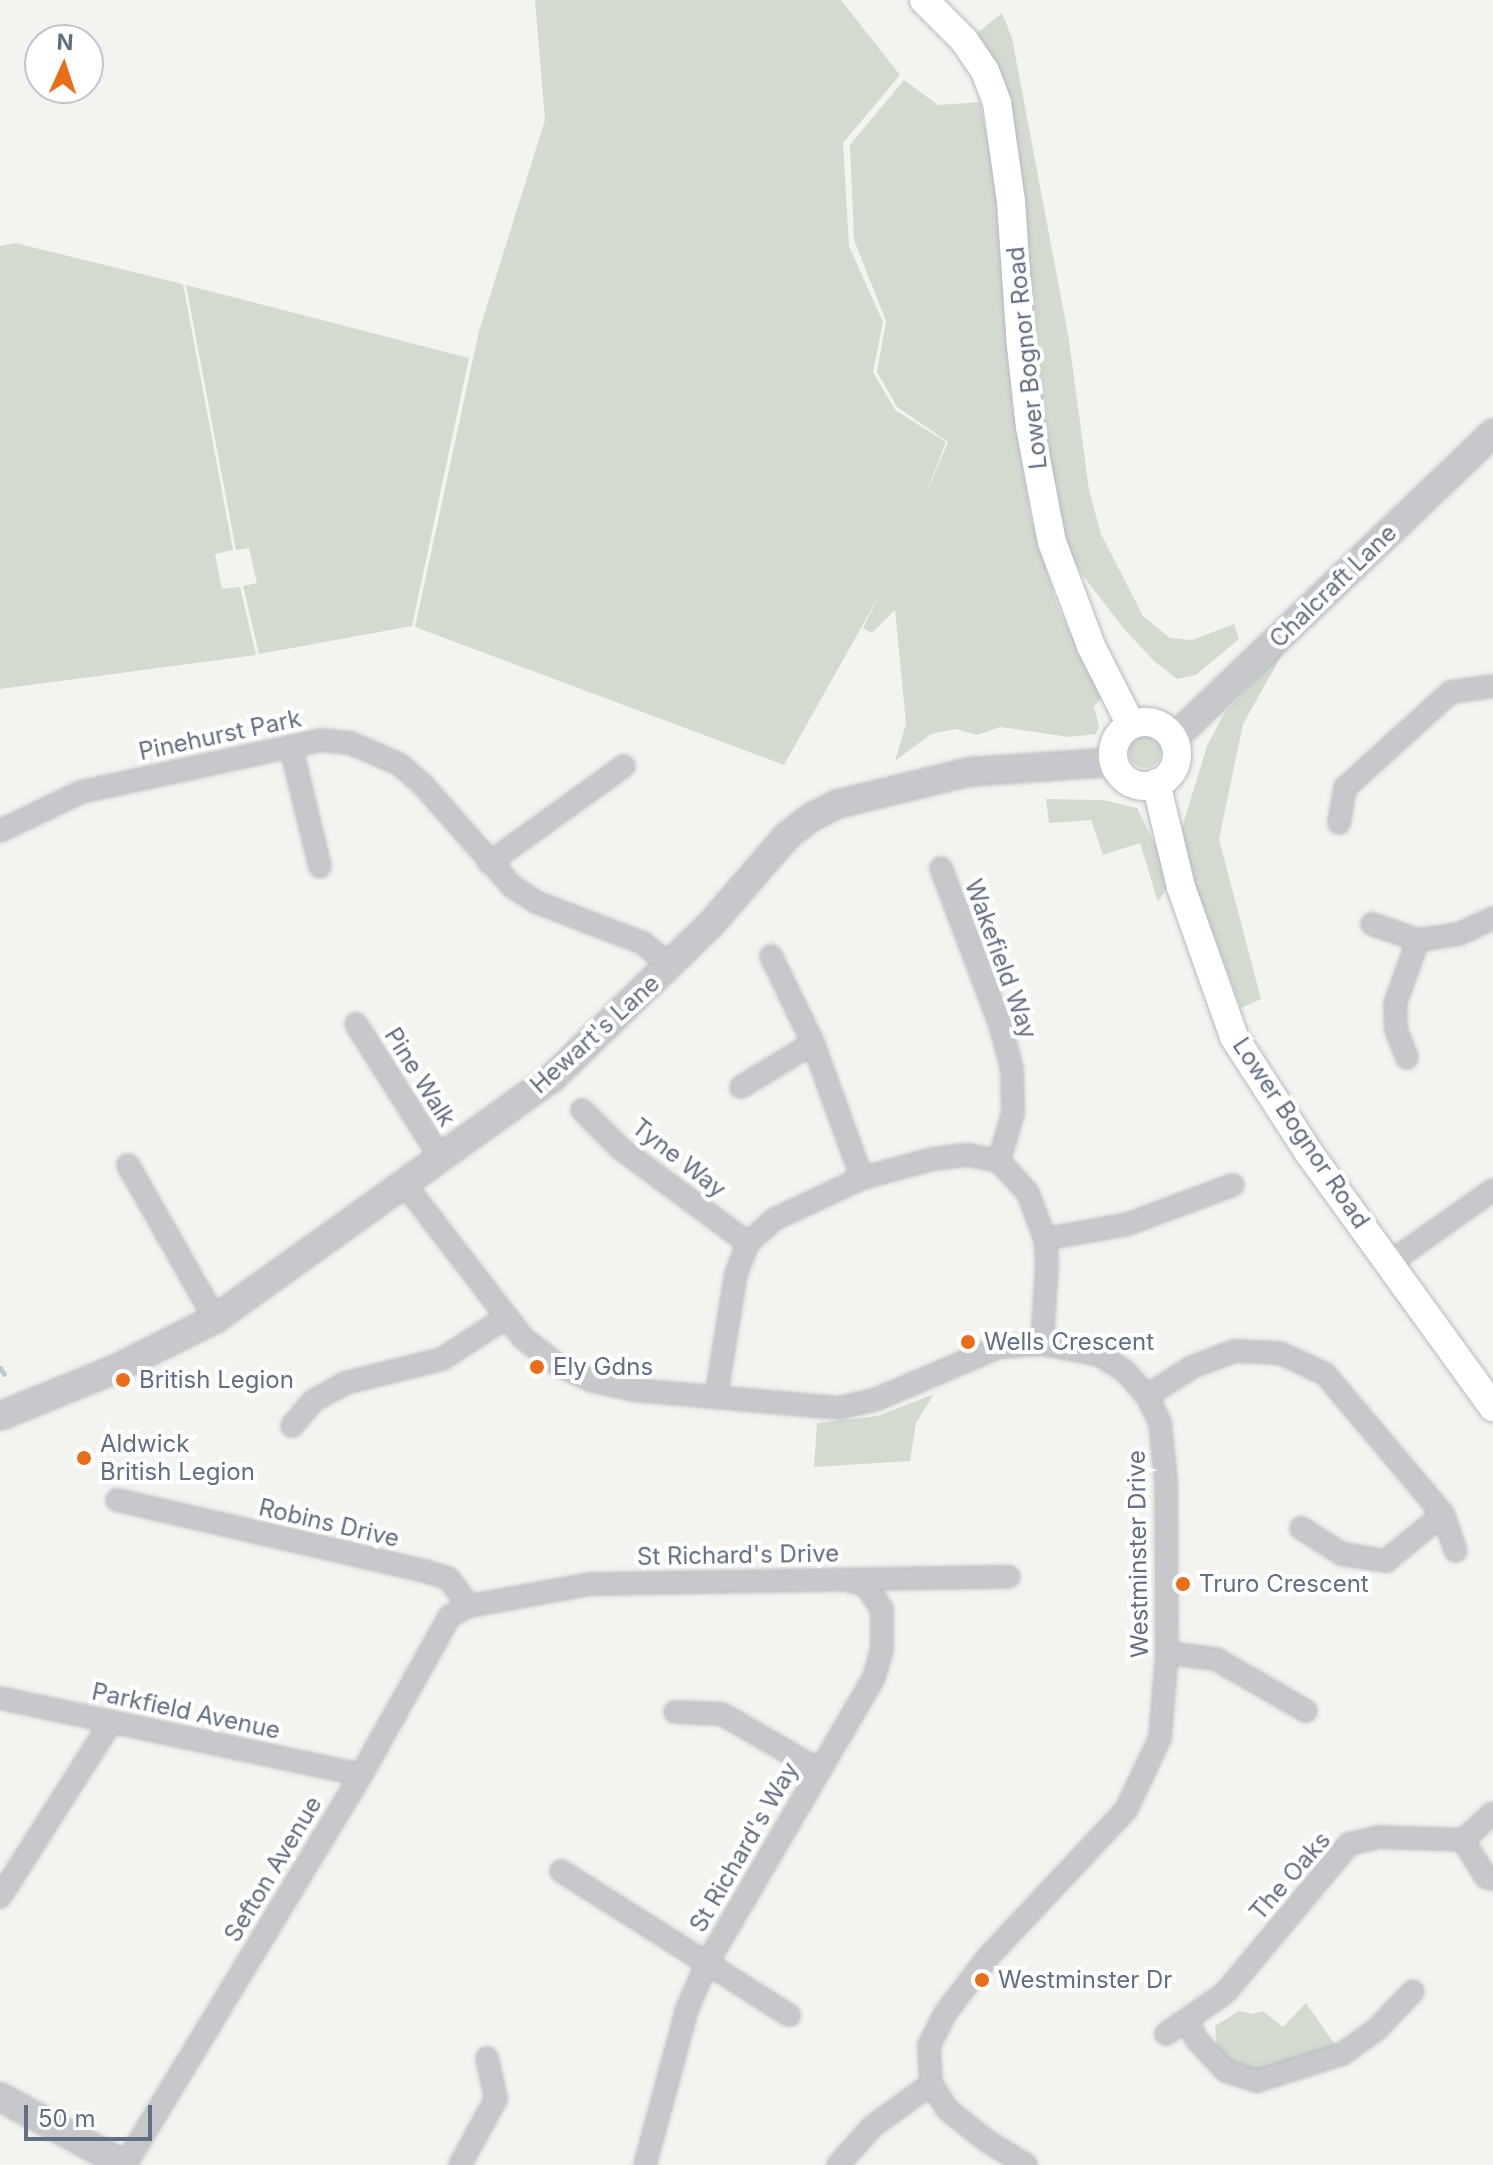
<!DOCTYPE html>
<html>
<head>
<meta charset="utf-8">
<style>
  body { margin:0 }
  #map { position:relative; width:1493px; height:2165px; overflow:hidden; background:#f3f4ef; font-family:Inter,sans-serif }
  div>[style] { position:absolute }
  .green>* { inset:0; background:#d3dbd0 }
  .round { border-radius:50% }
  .stream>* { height:5px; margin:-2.5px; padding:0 2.5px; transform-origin:2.5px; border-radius:2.5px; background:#c1c9d0 }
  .roads { filter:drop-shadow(0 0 2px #b6b9be) drop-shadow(0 0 2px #b6b9be) }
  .minor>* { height:20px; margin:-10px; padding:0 10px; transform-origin:10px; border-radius:10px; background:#c6c8cc }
  .tertiary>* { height:26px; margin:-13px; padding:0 13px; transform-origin:13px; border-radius:13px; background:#c6c8cc }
  .secondary>* { height:28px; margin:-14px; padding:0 14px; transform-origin:14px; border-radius:14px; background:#fff }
  .secondary>.ring { margin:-14px; padding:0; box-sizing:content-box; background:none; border:28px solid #fff; border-radius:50% }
  .dots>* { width:22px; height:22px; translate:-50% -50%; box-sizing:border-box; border:4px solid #fff; border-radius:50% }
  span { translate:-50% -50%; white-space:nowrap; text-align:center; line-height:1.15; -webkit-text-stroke:8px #fff; paint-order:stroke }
  .street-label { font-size:24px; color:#626e82 }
  .poi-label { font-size:24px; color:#626e82 }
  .left { translate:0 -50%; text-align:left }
  .north { position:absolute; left:24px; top:24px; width:80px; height:80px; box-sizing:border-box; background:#fff; border:2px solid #c0c5cd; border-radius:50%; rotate:3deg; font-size:22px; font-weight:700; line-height:32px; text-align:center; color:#626e82 }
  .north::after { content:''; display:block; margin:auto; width:28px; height:36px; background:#ea6e19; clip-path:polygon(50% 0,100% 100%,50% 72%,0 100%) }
  .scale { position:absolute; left:24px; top:2105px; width:128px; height:36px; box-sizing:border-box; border:4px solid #626e82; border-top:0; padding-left:10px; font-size:24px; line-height:28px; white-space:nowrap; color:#626e82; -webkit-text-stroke:6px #fff; paint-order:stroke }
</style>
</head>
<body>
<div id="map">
  <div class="green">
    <div style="clip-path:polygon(535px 0,841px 0,900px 75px,843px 143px,849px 246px,883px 322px,873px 372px,895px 410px,946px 442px,924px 498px,948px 442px,897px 407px,877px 372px,886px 321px,854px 240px,850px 145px,904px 80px,938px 105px,980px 102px,994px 175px,1012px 401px,1031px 518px,1057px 605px,1101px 698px,1094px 707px,1099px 726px,1096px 734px,1069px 737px,1000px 727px,977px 735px,956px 729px,931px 734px,895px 761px,906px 724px,895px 610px,872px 633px,863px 628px,880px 594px,784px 765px,415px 627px,479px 331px,545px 120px)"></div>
    <div style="clip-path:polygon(1002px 13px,1012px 38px,1069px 340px,1089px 490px,1101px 534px,1143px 616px,1170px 638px,1192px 640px,1234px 624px,1239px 639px,1196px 675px,1177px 679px,1154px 661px,1124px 629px,1065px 552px,1053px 503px,992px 61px,977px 33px)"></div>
    <div style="clip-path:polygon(15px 243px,183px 284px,233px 550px,215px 554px,222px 589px,240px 587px,256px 655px,0 689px,0 246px)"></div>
    <div style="clip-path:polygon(186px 285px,469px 358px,412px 626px,259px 654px,243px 586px,257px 583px,249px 548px,236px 550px)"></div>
    <div style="clip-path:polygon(1287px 646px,1243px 724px,1219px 839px,1261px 999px,1241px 1008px,1194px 883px,1181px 831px,1207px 746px,1225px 712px)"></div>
    <div class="round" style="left:1129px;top:736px;width:32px;height:32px"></div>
    <div style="clip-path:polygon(1046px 799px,1103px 800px,1137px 808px,1159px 852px,1167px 888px,1158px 902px,1140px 843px,1103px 855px,1091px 820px,1049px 823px)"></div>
    <div style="clip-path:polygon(934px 1394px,916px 1423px,910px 1461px,814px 1467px,817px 1423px,878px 1416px)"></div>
    <div style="clip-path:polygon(1306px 2003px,1338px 2049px,1258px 2075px,1234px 2066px,1217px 2053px,1215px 2026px,1239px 2011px,1252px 2014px,1263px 2011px,1283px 2027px)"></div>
  </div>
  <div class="stream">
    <div style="left:0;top:1368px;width:7px;rotate:56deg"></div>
  </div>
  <div class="roads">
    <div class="minor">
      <div style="left:291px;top:747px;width:123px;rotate:76.4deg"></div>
      <div style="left:1339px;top:823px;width:36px;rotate:-80deg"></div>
      <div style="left:1345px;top:788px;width:143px;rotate:-42.2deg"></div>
      <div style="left:1451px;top:692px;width:42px;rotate:-8.1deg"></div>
      <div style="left:0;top:831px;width:90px;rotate:-25.7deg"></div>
      <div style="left:81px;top:792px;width:246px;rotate:-12.2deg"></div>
      <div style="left:321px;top:740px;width:29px;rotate:6deg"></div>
      <div style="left:350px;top:743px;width:53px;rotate:23.2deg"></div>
      <div style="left:399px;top:764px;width:32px;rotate:41deg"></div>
      <div style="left:423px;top:785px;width:136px;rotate:48.6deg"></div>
      <div style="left:513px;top:887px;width:27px;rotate:33deg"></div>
      <div style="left:536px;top:902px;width:115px;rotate:21deg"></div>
      <div style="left:643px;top:943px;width:35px;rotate:40deg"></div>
      <div style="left:489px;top:863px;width:166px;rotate:-35.7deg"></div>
      <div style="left:941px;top:868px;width:167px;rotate:69.3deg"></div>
      <div style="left:1000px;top:1024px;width:47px;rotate:75.1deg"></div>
      <div style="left:1012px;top:1069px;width:44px;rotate:88.7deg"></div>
      <div style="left:1013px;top:1113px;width:50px;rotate:106.3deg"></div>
      <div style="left:1372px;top:924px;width:49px;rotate:19.2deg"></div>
      <div style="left:1418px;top:940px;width:41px;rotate:-8.3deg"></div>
      <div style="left:1459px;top:934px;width:38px;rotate:-25deg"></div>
      <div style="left:771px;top:956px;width:97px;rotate:64.2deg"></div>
      <div style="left:813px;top:1043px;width:144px;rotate:70.1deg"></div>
      <div style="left:356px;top:1024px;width:157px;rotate:57.7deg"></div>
      <div style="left:1407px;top:1058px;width:30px;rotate:-111deg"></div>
      <div style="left:1396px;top:1030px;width:26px;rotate:-92deg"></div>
      <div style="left:1395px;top:1004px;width:68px;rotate:-70.2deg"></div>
      <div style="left:741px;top:1087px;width:84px;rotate:-31.4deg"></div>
      <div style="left:582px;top:1110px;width:55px;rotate:45deg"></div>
      <div style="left:621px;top:1149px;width:158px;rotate:36.5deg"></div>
      <div style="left:128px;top:1165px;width:177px;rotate:60.5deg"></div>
      <div style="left:403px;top:1182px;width:197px;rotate:52.4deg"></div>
      <div style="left:523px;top:1338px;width:44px;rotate:37.6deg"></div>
      <div style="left:558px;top:1365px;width:38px;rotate:25deg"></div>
      <div style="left:593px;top:1381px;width:42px;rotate:12.4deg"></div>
      <div style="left:634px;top:1390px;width:206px;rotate:5deg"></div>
      <div style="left:839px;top:1408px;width:39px;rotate:-13deg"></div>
      <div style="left:877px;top:1399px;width:133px;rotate:-23.1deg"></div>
      <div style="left:999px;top:1347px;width:43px;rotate:-4deg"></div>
      <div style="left:1042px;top:1344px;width:59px;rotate:10.7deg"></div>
      <div style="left:1100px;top:1355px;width:30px;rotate:33deg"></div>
      <div style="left:1125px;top:1371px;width:33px;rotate:49deg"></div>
      <div style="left:1147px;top:1396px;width:30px;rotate:64deg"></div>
      <div style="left:1160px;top:1423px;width:57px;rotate:84deg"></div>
      <div style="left:1166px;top:1480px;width:173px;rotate:89.7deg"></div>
      <div style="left:1167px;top:1653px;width:85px;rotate:94.7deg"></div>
      <div style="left:1160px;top:1738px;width:80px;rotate:115.3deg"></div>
      <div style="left:1126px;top:1810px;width:200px;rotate:133.2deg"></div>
      <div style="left:989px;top:1956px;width:71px;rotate:127.5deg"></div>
      <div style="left:946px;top:2012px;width:38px;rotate:117deg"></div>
      <div style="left:929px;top:2046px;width:38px;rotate:87deg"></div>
      <div style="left:931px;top:2084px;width:31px;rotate:57deg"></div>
      <div style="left:948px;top:2110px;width:50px;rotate:38.5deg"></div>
      <div style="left:987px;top:2141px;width:46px;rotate:31.6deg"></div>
      <div style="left:1045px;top:1239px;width:84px;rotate:-10.2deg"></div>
      <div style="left:1128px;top:1224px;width:112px;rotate:-20.4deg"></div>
      <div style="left:1388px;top:1264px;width:128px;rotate:-35.2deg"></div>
      <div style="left:1147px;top:1396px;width:54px;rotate:-32.8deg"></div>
      <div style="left:1192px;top:1367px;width:46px;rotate:-20.4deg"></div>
      <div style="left:1235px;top:1351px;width:45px;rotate:2.5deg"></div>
      <div style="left:1280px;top:1353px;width:50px;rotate:25deg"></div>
      <div style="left:1325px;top:1374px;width:183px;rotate:49.9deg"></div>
      <div style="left:1443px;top:1514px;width:39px;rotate:71deg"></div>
      <div style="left:716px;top:1397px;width:125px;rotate:-80.8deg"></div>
      <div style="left:736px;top:1274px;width:33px;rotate:-69deg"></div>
      <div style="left:748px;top:1243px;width:36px;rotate:-42deg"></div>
      <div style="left:775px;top:1219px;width:96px;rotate:-25.2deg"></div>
      <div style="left:862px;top:1178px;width:73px;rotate:-15deg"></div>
      <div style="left:933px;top:1159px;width:35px;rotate:-7deg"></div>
      <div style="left:968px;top:1155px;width:32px;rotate:11deg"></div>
      <div style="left:999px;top:1161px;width:43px;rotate:47.8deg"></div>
      <div style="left:1028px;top:1193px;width:49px;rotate:69.7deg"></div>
      <div style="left:1045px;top:1239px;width:25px;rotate:85deg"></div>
      <div style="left:1047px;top:1264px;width:80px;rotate:93.6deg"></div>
      <div style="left:292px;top:1426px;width:33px;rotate:-50deg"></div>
      <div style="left:313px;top:1401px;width:37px;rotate:-29deg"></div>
      <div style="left:345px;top:1383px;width:100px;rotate:-13.9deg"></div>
      <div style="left:442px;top:1359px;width:77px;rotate:-32.9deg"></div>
      <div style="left:117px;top:1500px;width:319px;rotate:13deg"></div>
      <div style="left:428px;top:1572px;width:22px;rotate:18deg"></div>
      <div style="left:449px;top:1579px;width:34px;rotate:53deg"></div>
      <div style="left:1301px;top:1528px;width:49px;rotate:32.4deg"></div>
      <div style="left:1342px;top:1554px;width:45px;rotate:9deg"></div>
      <div style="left:1386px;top:1561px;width:74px;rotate:-39.5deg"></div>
      <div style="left:1167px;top:1653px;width:49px;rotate:7deg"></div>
      <div style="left:1216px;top:1659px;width:104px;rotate:30deg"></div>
      <div style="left:0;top:1698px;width:369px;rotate:12deg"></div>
      <div style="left:675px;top:1712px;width:47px;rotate:2.4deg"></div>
      <div style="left:722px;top:1714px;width:112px;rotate:30deg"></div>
      <div style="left:1463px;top:1840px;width:44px;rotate:58.1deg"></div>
      <div style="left:1486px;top:1877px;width:7px;rotate:16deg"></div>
      <div style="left:1463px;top:1840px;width:40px;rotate:-42deg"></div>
      <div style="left:561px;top:1871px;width:270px;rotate:32.3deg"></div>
      <div style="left:0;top:1897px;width:207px;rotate:-57.6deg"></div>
      <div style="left:1188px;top:2020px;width:21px;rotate:67deg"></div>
      <div style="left:1196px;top:2039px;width:44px;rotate:46.8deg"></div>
      <div style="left:1226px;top:2071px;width:33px;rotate:18deg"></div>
      <div style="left:1257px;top:2081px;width:89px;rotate:-17.6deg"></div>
      <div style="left:1342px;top:2054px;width:43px;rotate:-35.5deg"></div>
      <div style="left:1377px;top:2029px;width:52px;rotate:-46.5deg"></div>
      <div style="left:1166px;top:2034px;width:72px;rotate:-34.8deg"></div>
      <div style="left:1225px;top:1993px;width:194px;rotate:-50.2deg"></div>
      <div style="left:1349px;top:1844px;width:31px;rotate:-13deg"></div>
      <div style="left:1379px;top:1837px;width:84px;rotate:2deg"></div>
      <div style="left:125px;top:2165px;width:456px;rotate:-58.8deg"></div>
      <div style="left:361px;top:1775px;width:182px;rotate:-60.8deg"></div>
      <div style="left:450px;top:1616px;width:21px;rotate:-28deg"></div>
      <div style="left:469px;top:1606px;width:123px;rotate:-10.3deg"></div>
      <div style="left:590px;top:1584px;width:419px;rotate:-1deg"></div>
      <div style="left:460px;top:2165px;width:75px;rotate:-61.4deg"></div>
      <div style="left:496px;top:2099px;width:42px;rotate:-102.4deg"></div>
      <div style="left:645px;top:2165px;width:162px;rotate:-74.9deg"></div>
      <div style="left:687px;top:2009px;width:48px;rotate:-66.6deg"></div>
      <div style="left:706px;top:1965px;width:333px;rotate:-59.7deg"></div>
      <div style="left:874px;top:1677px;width:29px;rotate:-74deg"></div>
      <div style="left:882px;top:1649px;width:40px;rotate:-90deg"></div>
      <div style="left:882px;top:1609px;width:29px;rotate:-125deg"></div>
      <div style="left:865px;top:1585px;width:15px;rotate:-164deg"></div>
      <div style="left:838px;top:2165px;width:52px;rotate:-48.1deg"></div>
      <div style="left:873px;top:2126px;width:72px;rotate:-35.9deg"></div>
    </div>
    <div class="tertiary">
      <div style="left:1173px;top:739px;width:443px;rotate:-43.7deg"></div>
      <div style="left:0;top:1416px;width:120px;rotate:-22.1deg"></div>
      <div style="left:111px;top:1371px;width:116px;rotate:-26.6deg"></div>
      <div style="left:215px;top:1319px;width:414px;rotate:-35.6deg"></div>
      <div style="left:552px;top:1078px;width:221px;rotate:-44.1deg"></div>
      <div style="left:711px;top:924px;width:116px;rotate:-49.2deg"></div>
      <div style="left:787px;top:836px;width:29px;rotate:-38deg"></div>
      <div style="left:810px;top:818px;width:31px;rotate:-27deg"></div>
      <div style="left:838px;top:804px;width:134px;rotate:-13.8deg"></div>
      <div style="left:968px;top:772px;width:146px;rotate:-3.9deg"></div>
      <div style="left:0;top:2097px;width:142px;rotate:28.5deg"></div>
    </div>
    <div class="secondary">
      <div style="left:924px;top:0;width:57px;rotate:45deg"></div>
      <div style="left:964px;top:40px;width:37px;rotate:56deg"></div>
      <div style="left:985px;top:71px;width:34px;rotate:69deg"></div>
      <div style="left:997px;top:103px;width:99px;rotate:81.9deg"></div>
      <div style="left:1011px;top:201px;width:145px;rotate:86.1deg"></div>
      <div style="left:1021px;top:346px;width:81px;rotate:83.7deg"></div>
      <div style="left:1030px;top:427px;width:117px;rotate:79.2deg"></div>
      <div style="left:1052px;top:542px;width:111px;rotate:69.4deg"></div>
      <div style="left:1091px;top:646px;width:89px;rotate:63.1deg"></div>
      <div class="ring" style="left:1113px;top:722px;width:36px;height:36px"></div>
      <div style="left:1156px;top:783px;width:107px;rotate:76.5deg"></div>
      <div style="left:1181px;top:887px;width:159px;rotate:70.5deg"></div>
      <div style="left:1234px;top:1037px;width:138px;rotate:57.1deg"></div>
      <div style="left:1309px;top:1153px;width:314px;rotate:54.1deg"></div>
    </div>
  </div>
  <div class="dots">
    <div style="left:968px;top:1342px;background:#ea6e19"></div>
    <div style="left:537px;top:1367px;background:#ea6e19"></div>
    <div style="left:123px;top:1380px;background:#ea6e19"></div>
    <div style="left:84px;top:1458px;background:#ea6e19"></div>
    <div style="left:1183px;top:1584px;background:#ea6e19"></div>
    <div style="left:982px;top:1980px;background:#ea6e19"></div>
  </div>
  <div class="street-label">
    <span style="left:1027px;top:358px;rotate:-96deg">Lower Bognor Road</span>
    <span style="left:1333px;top:586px;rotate:-44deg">Chalcraft Lane</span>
    <span style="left:220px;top:735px;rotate:-12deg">Pinehurst Park</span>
    <span style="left:1001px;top:959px;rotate:70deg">Wakefield Way</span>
    <span style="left:595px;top:1034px;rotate:-42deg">Hewart's Lane</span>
    <span style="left:420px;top:1077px;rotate:58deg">Pine Walk</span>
    <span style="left:1301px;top:1133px;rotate:56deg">Lower Bognor Road</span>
    <span style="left:679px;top:1158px;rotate:38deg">Tyne Way</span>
    <span style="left:329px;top:1523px;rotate:13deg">Robins Drive</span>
    <span style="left:1138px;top:1554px;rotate:-91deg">Westminster Drive</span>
    <span style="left:738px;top:1555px;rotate:-1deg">St Richard's Drive</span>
    <span style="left:186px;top:1711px;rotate:12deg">Parkfield Avenue</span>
    <span style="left:744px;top:1847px;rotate:-60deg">St Richard's Way</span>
    <span style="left:273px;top:1869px;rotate:-59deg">Sefton Avenue</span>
    <span style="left:1290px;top:1876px;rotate:-49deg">The Oaks</span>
  </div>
  <div class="poi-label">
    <span class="left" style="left:984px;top:1342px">Wells Crescent</span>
    <span class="left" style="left:553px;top:1367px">Ely Gdns</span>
    <span class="left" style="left:139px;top:1380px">British Legion</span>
    <span class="left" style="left:100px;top:1458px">Aldwick<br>British Legion</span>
    <span class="left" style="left:1199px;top:1584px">Truro Crescent</span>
    <span class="left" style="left:998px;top:1980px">Westminster Dr</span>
  </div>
  <div class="north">N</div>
  <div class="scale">50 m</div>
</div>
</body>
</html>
